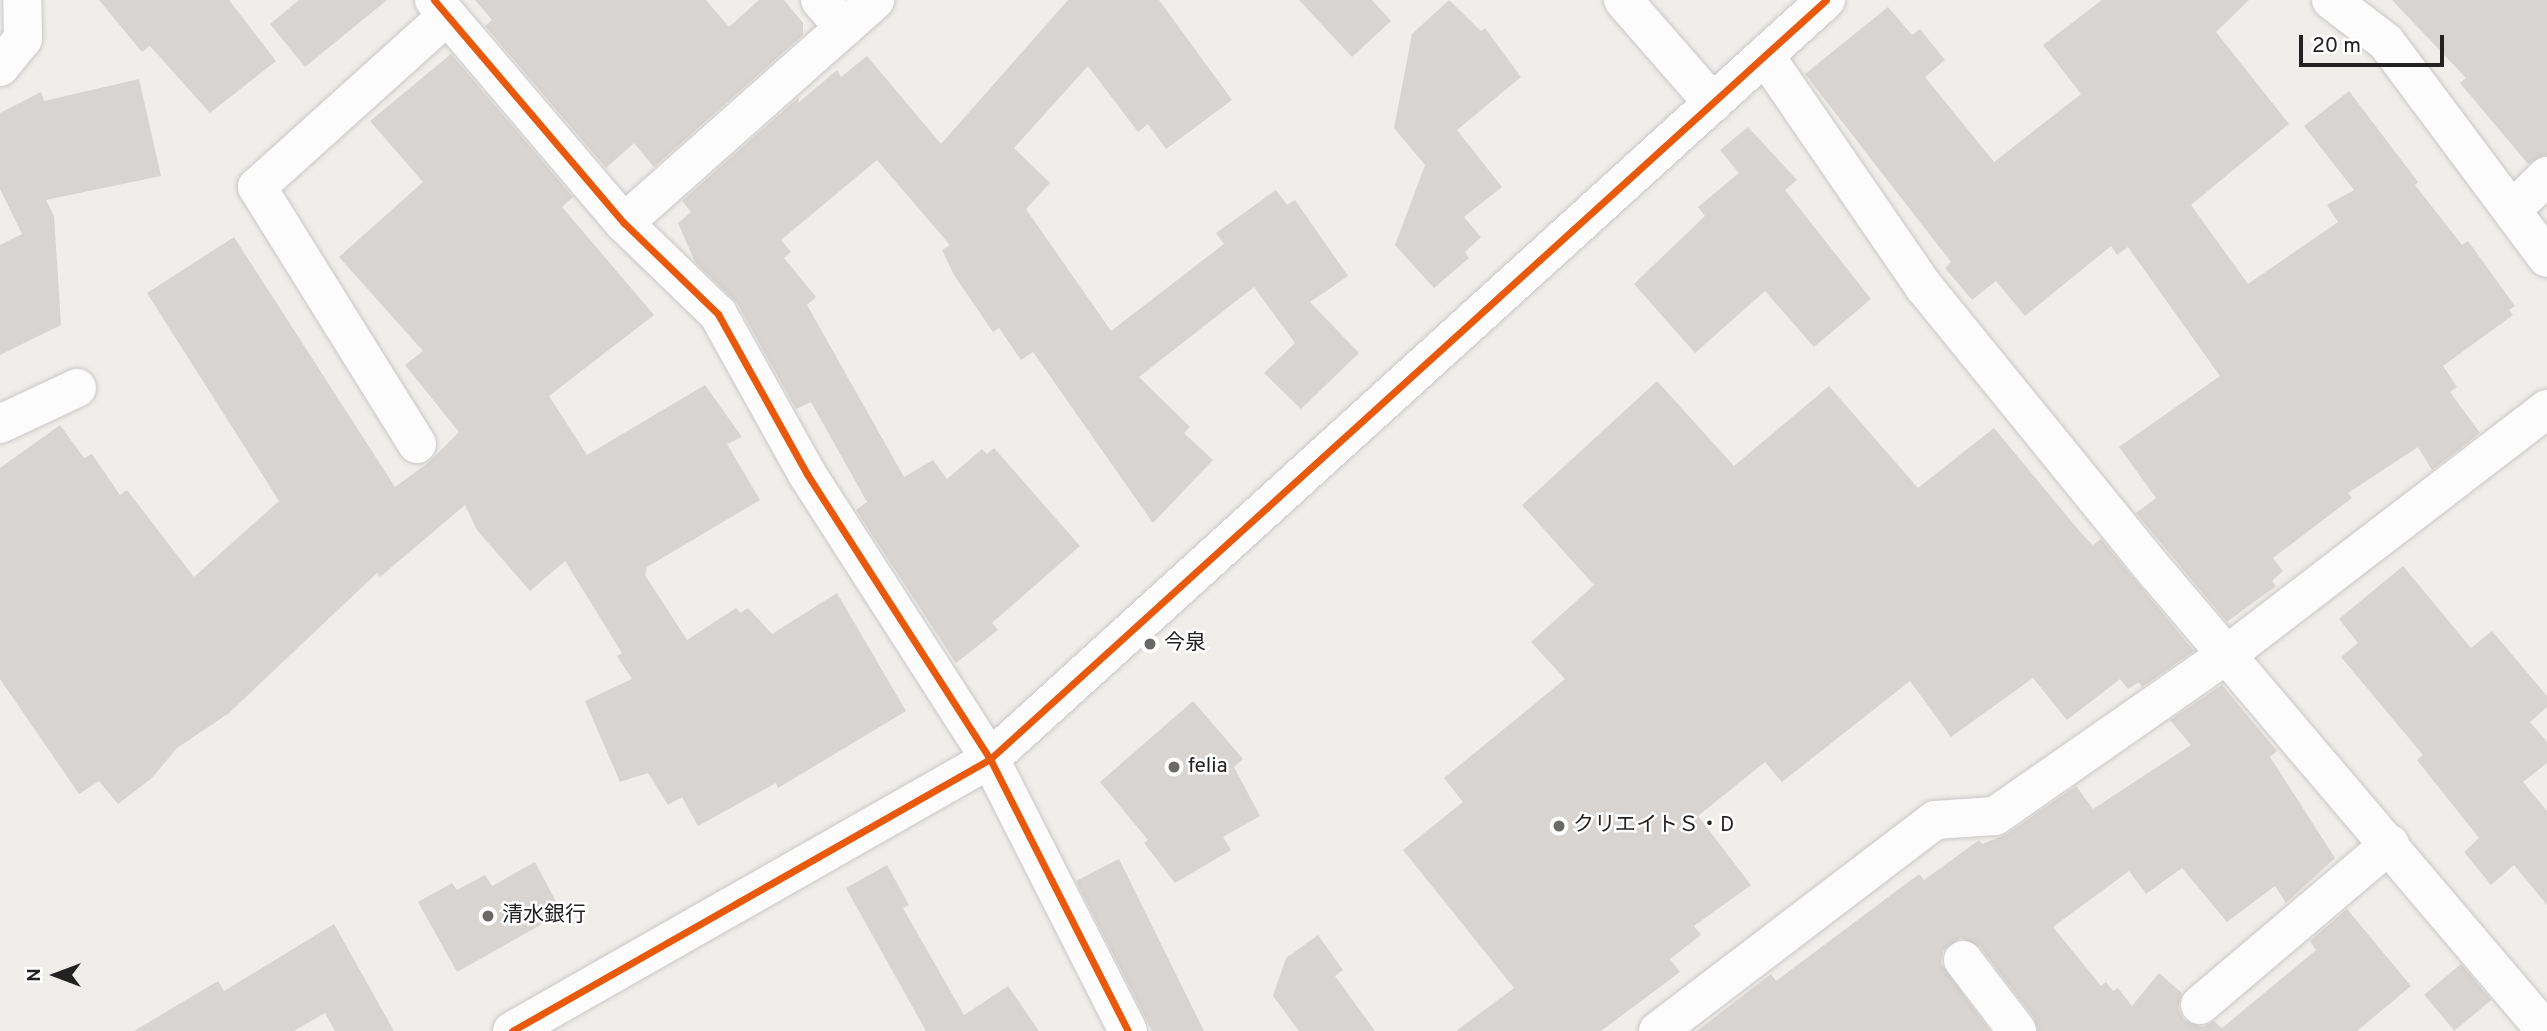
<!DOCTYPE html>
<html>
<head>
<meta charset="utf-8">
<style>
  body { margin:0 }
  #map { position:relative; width:2547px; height:1031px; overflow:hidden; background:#f0eeeb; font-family:Overpass,"Noto Sans JP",sans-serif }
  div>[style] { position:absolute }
  .building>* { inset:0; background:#d7d4d2; transform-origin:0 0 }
  .roads { filter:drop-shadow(0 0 2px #c9c8c7) drop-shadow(0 0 2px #c9c8c7) }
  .minor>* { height:38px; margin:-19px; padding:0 19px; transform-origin:19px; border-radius:19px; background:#fdfcfc }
  .tertiary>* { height:38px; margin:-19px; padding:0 19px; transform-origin:19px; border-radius:19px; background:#fdfcfc }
  .cycleway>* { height:7px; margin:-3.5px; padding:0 3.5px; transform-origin:3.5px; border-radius:3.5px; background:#e8590c }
  .dots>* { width:19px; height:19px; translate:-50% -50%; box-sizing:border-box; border:4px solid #fff; border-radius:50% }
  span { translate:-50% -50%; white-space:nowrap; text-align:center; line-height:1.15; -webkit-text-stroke:5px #fff; paint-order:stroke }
  .poi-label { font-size:21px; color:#222 }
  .left { translate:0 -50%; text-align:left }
  .north { position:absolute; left:21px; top:940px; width:70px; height:70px; -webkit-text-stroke:5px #fff; paint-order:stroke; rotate:270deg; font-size:19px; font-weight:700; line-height:28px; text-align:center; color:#222 }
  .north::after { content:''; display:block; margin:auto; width:24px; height:32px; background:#222; clip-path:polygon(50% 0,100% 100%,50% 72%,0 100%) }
  .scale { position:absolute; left:2299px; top:35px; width:145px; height:32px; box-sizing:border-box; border:4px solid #222; border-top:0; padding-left:9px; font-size:21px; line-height:24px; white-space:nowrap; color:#222; -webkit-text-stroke:5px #fff; paint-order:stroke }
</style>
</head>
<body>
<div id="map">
  <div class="building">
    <div style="clip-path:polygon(99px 0,229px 0,276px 61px,210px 113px,150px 46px,142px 52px)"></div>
    <div style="clip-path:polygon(299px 0,387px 0,305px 67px,270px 24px)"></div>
    <div style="clip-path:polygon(475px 0,706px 0,729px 27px,759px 0,784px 0,803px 23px,803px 35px,654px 167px,634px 143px,606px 168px,485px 26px,492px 20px)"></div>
    <div style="clip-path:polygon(1068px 0,1159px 0,1232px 100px,1166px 149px,1148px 124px,1138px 132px,1088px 66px,1014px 148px,1050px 183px,1026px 209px,1111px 331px,1224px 244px,1216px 233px,1276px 190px,1287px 205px,1295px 200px,1348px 276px,1310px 302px,1359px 353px,1301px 409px,1264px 373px,1295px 343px,1254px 287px,1139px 377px,1190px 427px,1184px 433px,1213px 460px,1153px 523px,1033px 352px,1021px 360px,999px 328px,993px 332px,954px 275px,942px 250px,950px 245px,877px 160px,781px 240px,791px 252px,784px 258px,816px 297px,807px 305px,904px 477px,933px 460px,947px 479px,982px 449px,987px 454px,994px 448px,1080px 546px,992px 623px,998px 630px,956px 663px,856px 510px,867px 502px,811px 402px,796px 409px,737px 303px,695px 262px,678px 223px,691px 212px,682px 201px,799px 97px,798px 103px,837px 70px,841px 77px,867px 56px,941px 144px)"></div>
    <div style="clip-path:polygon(1299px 0,1372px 0,1391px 21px,1352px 57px)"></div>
    <div style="clip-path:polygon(1449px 0,1481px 31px,1485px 28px,1521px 77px,1457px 130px,1502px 187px,1464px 217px,1481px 237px,1465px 252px,1469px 258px,1434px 288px,1395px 245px,1425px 165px,1394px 128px,1412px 34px)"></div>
    <div style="clip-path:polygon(2102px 0,2249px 0,2216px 32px,2289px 124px,2191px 205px,2248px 284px,2338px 222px,2327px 205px,2354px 190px,2304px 126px,2349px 91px,2418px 182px,2415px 185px,2462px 245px,2468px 241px,2515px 306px,2509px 310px,2513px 315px,2443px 366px,2457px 387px,2450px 392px,2480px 433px,2432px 470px,2418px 447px,2348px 493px,2352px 498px,2273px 558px,2283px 571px,2272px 581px,2276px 586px,2227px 622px,2136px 513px,2156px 498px,2119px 447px,2220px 376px,2128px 247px,2117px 255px,2111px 246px,2025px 316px,1996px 281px,1972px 300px,1945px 268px,1951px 262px,1805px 74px,1888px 7px,1912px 35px,1920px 29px,1945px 60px,1925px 77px,1994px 162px,2081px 94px,2043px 45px)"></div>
    <div style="clip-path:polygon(2392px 0,2547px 0,2547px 155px,2528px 164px,2460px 83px,2466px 78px)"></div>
    <div style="clip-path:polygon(451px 54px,573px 197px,562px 207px,654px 315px,549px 396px,587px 455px,705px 385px,742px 437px,727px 444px,760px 500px,647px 567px,645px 575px,687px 640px,736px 608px,740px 613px,748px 608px,772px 634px,837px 593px,906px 711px,778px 788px,776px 783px,698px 826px,682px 797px,668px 805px,648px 773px,620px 782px,585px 701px,632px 679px,617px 656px,622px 653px,565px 561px,530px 591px,477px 530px,465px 505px,380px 577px,377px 573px,229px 713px,177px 748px,152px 778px,118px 804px,99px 781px,79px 794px,0 679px,0 468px,60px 425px,84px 458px,92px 454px,120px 495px,127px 490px,194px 577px,279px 501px,147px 293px,234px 237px,395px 487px,429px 462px,459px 432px,405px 365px,423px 351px,339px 257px,423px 182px,370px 121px)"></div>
    <div style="clip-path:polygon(139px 79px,161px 176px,46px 200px,54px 216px,61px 325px,0 355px,0 245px,22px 234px,0 189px,0 113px,41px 92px,44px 101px)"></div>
    <div style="clip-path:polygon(1748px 127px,1797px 180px,1785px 190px,1871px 299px,1814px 347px,1765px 291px,1695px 353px,1634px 284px,1705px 216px,1698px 207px,1739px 173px,1720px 150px)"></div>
    <div style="clip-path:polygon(1657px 381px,1734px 466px,1829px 386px,1918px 488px,1994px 428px,2081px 533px,2093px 545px,2101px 539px,2194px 651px,2142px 687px,2139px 682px,2128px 689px,2120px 679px,2067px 720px,2033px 678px,1951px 737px,1910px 681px,1782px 782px,1765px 762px,1698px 816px,1751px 885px,1694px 926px,1701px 935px,1670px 959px,1680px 972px,1601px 1031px,1456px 1031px,1514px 988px,1403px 850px,1463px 802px,1444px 778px,1565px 679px,1531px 642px,1594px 585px,1522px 505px)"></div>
    <div style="clip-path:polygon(2403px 566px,2471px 648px,2492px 631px,2547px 696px,2547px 707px,2530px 722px,2547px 742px,2547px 763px,2523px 782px,2547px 811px,2547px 905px,2514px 865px,2491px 885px,2464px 852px,2479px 838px,2417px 760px,2423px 755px,2341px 657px,2358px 643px,2339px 619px)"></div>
    <div style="clip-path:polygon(2222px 685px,2277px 751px,2270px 757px,2335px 858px,2286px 903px,2275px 886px,2227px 922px,2182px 868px,2146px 894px,2129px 871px,2053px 927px,2101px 986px,2106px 982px,2113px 991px,2118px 988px,2132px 1006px,2159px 973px,2182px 993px,2178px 1008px,2184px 1020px,2203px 1027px,2214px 1021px,2222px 1028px,2316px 950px,2310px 941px,2347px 909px,2411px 986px,2357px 1031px,2038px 1031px,2034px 1018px,1980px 947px,1961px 938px,1943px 951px,1941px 963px,1990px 1031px,1697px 1031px,1771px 974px,1776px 981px,1919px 874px,1924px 880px,1979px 840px,1982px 844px,2007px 834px,2076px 786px,2093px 809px,2191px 745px,2170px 720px)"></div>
    <div style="clip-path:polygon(1193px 701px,1243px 759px,1234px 767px,1260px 816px,1223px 837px,1231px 850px,1175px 883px,1144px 843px,1148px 840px,1100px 782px)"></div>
    <div style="clip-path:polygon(1119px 859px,1204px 1031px,1152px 1031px,1076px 881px)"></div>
    <div style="clip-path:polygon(535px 862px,562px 913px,457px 972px,418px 902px,452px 883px,457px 890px,485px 875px,492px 886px)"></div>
    <div style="clip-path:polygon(887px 865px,909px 905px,903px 908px,964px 1015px,1008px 986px,1039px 1031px,926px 1031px,846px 888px)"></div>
    <div style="clip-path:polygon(334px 924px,394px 1031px,335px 1031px,325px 1013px,294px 1031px,134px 1031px,218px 981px,224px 991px)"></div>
    <div style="clip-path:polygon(1318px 935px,1343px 970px,1335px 976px,1375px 1031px,1299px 1031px,1273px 996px,1286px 958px)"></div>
    <div style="left:2461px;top:964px;width:47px;height:48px;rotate:50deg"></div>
  </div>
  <div class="roads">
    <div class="minor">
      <div style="left:434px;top:0;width:293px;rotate:49.6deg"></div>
      <div style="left:624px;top:223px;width:131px;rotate:44.1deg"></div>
      <div style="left:718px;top:314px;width:183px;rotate:60.9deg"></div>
      <div style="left:807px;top:474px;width:339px;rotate:57.3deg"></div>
      <div style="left:990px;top:759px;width:305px;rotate:63.1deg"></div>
      <div style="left:820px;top:0;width:37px;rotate:49deg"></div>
      <div style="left:1623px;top:0;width:137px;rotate:48.9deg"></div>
      <div style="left:2331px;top:0;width:69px;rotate:37.4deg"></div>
      <div style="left:2386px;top:42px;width:269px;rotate:53.3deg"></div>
      <div style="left:1766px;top:57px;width:280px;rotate:55.5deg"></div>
      <div style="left:1925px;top:288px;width:367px;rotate:50.9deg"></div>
      <div style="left:2157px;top:573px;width:601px;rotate:49.66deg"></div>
      <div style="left:0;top:67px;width:36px;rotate:-51deg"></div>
      <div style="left:23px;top:39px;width:39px;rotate:-91deg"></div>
      <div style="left:2514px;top:208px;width:46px;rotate:-44.1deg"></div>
      <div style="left:624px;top:223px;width:336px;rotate:-41.6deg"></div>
      <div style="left:0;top:424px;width:85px;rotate:-25.1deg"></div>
      <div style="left:417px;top:444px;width:303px;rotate:-121.9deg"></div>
      <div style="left:257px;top:187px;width:256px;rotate:-42deg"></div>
      <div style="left:1963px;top:960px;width:89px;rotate:52.7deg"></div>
      <div style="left:2200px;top:1005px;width:249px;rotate:-40.3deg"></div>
      <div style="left:1658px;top:1031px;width:348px;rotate:-37.3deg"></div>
      <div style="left:1935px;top:820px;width:60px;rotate:-3.8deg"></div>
      <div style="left:1995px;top:816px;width:285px;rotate:-34.9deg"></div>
      <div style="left:2229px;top:653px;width:401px;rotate:-37.5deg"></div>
    </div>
    <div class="tertiary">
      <div style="left:512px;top:1031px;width:550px;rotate:-29.64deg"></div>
      <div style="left:990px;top:759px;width:1129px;rotate:-42.24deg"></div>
    </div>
  </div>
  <div class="cycleway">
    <div style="left:434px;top:0;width:293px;rotate:49.6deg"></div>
    <div style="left:624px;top:223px;width:131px;rotate:44.1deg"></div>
    <div style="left:718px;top:314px;width:183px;rotate:60.9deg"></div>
    <div style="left:807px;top:474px;width:339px;rotate:57.3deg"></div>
    <div style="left:990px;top:759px;width:305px;rotate:63.1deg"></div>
    <div style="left:512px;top:1031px;width:550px;rotate:-29.64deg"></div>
    <div style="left:990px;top:759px;width:1129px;rotate:-42.24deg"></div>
  </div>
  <div class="dots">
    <div style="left:1150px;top:644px;background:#6a6968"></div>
    <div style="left:1174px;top:767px;background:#6a6968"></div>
    <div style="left:1559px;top:826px;background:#6a6968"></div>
    <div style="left:488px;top:916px;background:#6a6968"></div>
  </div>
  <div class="poi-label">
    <span class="left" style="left:1164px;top:644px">今泉</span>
    <span class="left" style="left:1188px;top:767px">felia</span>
    <span class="left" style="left:1573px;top:826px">クリエイトＳ・D</span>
    <span class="left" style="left:502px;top:916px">清水銀行</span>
  </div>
  <div class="north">N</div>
  <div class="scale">20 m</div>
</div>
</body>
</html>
